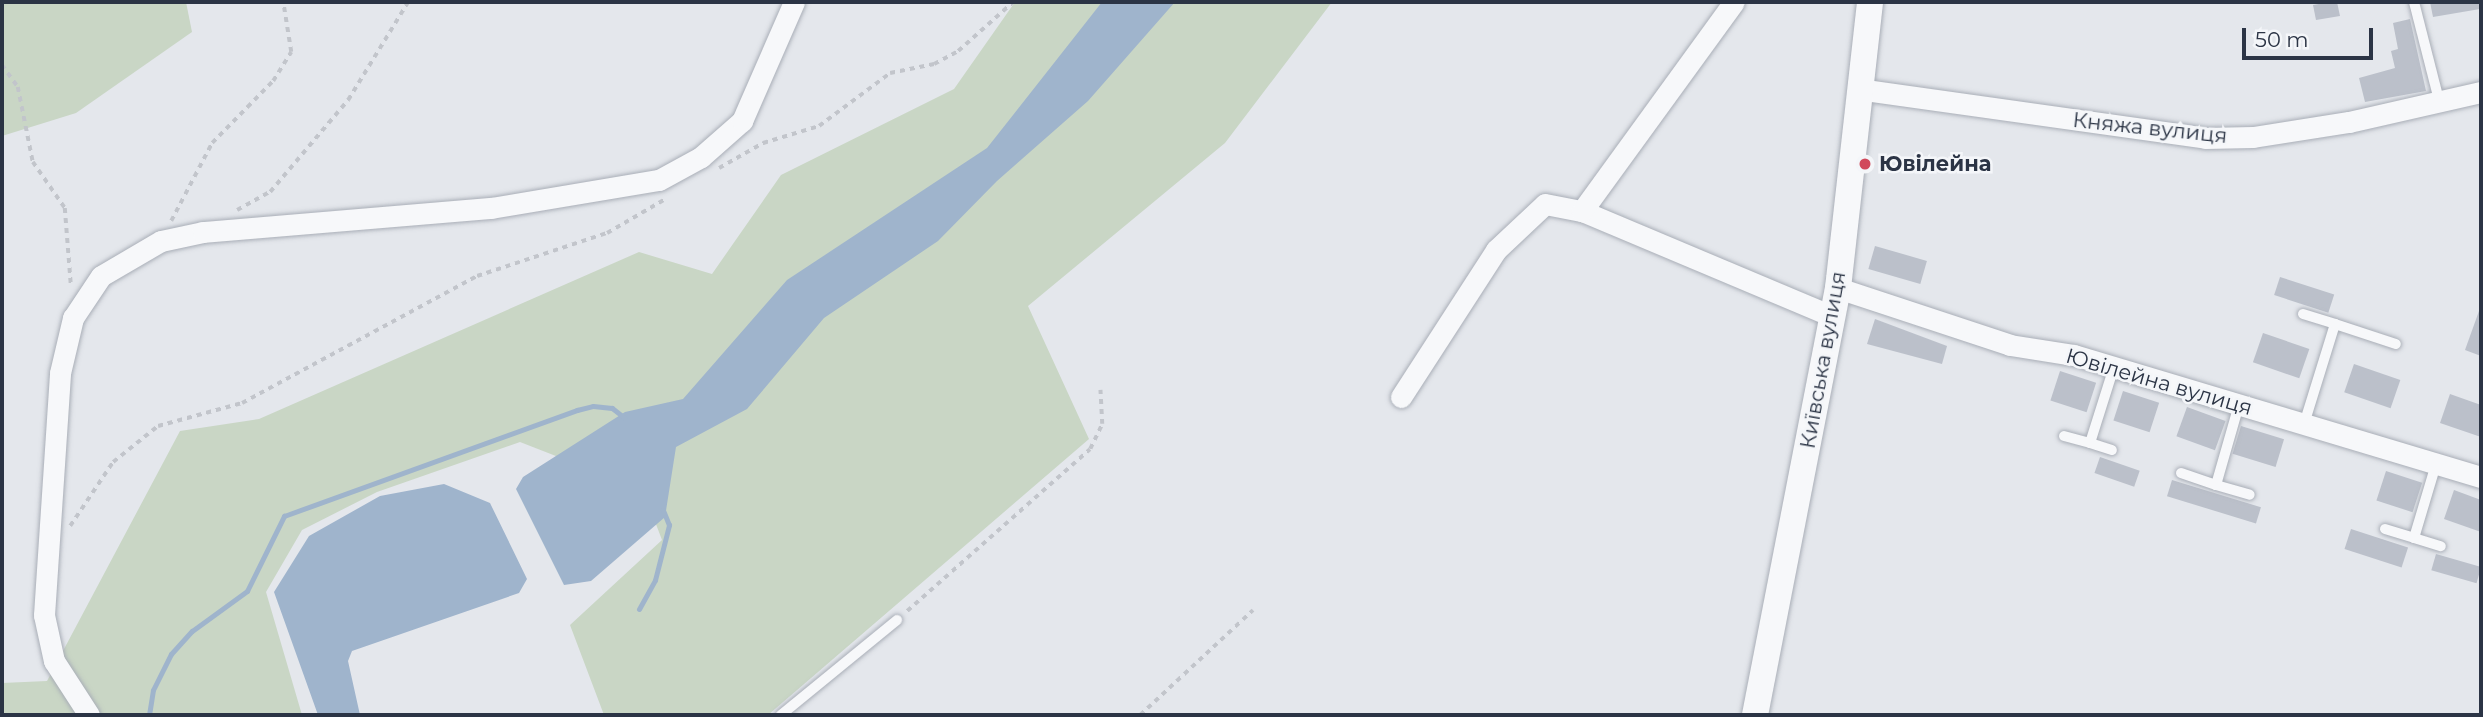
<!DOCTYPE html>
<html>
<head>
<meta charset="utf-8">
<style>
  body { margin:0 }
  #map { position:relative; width:2483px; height:717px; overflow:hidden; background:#e4e7ec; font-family:Montserrat,sans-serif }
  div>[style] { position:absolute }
  .green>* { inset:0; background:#c9d6c5 }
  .water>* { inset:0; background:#9fb4cc }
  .stream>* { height:5px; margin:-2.5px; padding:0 2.5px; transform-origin:2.5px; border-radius:2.5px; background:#9fb4cc }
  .building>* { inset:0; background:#bbc0ca; transform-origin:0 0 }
  .path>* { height:3.5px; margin-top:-1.75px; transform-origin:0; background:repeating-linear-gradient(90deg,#c2c5cb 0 5px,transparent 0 10px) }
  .roads { filter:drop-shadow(0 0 2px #a9aeb7) drop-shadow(0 0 2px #a9aeb7) }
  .service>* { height:10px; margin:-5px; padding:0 5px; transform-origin:5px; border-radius:5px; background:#f7f8fa }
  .minor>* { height:21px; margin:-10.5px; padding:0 10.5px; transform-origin:10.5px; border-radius:10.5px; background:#f7f8fa }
  .tertiary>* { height:26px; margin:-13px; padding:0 13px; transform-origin:13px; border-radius:13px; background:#f7f8fa }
  .dots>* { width:19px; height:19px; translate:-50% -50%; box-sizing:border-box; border:4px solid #f4f6f9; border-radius:50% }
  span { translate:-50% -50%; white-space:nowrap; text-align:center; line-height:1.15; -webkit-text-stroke:5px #f4f6f9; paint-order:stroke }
  .street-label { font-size:21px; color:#2b3445 }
  .poi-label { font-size:21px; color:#2b3445; font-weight:700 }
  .left { translate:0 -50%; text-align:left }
  .frame { position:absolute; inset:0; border:4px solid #2b3445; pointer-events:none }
  .scale { position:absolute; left:2242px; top:28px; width:131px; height:32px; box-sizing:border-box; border:4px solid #2b3445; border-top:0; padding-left:9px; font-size:21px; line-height:24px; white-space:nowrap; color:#2b3445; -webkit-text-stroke:5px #f4f6f9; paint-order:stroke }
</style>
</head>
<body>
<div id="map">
  <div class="green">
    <div style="clip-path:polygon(2px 2px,186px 2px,192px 32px,76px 113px,2px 136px)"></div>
    <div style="clip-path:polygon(1015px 2px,1332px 2px,1225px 143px,1028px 306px,1089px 439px,768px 715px,604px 715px,570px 625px,662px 540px,643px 490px,520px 442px,377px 492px,302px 530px,266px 592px,302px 715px,2px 715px,2px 683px,47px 681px,180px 431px,259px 419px,639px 252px,712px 274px,781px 175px,954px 89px)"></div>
  </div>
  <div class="water">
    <div style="clip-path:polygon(1102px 2px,1175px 2px,1088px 101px,997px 181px,938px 241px,824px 318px,747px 409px,676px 447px,665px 517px,591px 581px,564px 585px,516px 489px,523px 477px,625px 412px,683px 399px,787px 280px,987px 148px)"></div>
    <div style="clip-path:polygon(444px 484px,490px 503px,527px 579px,519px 593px,352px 651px,348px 661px,360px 715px,318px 715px,274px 592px,309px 536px,380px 496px)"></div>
  </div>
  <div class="stream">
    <div style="left:639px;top:609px;width:33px;rotate:-61deg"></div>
    <div style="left:655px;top:580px;width:57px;rotate:-75.7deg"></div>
    <div style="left:669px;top:525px;width:16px;rotate:-112deg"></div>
    <div style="left:149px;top:715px;width:25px;rotate:-81deg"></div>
    <div style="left:153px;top:690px;width:40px;rotate:-63.4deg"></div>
    <div style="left:171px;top:654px;width:31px;rotate:-48deg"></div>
    <div style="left:192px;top:631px;width:68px;rotate:-36deg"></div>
    <div style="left:247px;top:591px;width:84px;rotate:-63.7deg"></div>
    <div style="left:284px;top:516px;width:312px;rotate:-19.9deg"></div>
    <div style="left:577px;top:410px;width:16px;rotate:-14deg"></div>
    <div style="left:593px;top:406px;width:19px;rotate:6deg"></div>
    <div style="left:612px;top:408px;width:16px;rotate:38deg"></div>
  </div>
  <div class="building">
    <div style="clip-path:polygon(2330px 2px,2337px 2px,2340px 16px,2316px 20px,2313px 5px)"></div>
    <div style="clip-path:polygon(2430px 2px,2479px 2px,2480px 9px,2433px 17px)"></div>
    <div style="clip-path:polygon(2410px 19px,2426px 91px,2365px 102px,2359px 78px,2395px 68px,2391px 51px,2398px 49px,2393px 23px)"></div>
    <div style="left:1875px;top:246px;width:54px;height:24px;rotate:16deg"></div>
    <div style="left:2280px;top:277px;width:57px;height:19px;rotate:18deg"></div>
    <div style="clip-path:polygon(2479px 311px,2481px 311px,2481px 356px,2465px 350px)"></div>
    <div style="clip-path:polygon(1875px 319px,1947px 346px,1942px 364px,1867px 344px)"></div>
    <div style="left:2263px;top:333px;width:49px;height:31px;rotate:19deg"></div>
    <div style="left:2354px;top:364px;width:49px;height:30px;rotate:19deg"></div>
    <div style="left:2060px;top:371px;width:38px;height:31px;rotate:18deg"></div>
    <div style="left:2123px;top:391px;width:38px;height:31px;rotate:18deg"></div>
    <div style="clip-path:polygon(2450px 394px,2481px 405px,2481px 437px,2440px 423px)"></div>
    <div style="left:2187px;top:407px;width:41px;height:31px;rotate:20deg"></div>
    <div style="left:2241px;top:426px;width:45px;height:29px;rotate:17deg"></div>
    <div style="left:2100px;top:457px;width:42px;height:17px;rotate:19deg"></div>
    <div style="left:2386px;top:471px;width:38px;height:31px;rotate:18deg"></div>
    <div style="left:2172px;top:480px;width:93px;height:17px;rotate:17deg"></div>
    <div style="clip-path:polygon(2454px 490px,2481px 500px,2481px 532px,2444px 519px)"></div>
    <div style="left:2351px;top:529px;width:60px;height:21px;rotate:18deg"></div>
    <div style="left:2436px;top:554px;width:47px;height:17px;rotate:16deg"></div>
  </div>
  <div class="path">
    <div style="left:2px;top:65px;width:27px;rotate:54deg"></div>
    <div style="left:18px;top:87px;width:76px;rotate:78.7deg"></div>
    <div style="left:33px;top:162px;width:56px;rotate:55.2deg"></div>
    <div style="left:65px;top:208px;width:77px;rotate:85.5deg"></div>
    <div style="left:719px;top:168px;width:51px;rotate:-29.6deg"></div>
    <div style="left:763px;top:143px;width:59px;rotate:-16.9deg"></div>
    <div style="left:819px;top:126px;width:89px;rotate:-36.7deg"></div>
    <div style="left:890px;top:73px;width:45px;rotate:-11.6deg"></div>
    <div style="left:934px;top:64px;width:27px;rotate:-28deg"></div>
    <div style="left:958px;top:51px;width:74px;rotate:-41.7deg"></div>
    <div style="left:237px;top:210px;width:38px;rotate:-29deg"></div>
    <div style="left:270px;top:192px;width:121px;rotate:-49.7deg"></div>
    <div style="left:348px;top:100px;width:115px;rotate:-58.5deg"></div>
    <div style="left:171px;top:221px;width:88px;rotate:-62.3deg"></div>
    <div style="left:212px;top:143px;width:87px;rotate:-45.5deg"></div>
    <div style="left:273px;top:81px;width:34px;rotate:-58deg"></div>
    <div style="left:291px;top:52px;width:51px;rotate:-99.1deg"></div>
    <div style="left:70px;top:526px;width:77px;rotate:-56.1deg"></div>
    <div style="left:113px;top:462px;width:58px;rotate:-38.7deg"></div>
    <div style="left:158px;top:426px;width:87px;rotate:-15.3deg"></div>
    <div style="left:242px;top:403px;width:267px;rotate:-28.4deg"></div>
    <div style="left:477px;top:276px;width:137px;rotate:-18.3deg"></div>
    <div style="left:607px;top:233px;width:69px;rotate:-30.3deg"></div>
    <div style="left:907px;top:611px;width:244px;rotate:-41.5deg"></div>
    <div style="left:1090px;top:449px;width:28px;rotate:-64deg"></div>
    <div style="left:1102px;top:424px;width:34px;rotate:-93deg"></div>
    <div style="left:1140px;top:715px;width:154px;rotate:-42.9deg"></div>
  </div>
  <div class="roads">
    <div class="service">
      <div style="left:2414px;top:2px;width:101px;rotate:75.7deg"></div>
      <div style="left:2303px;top:314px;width:34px;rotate:17deg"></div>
      <div style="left:2335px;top:324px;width:105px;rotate:107.2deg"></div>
      <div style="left:2335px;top:324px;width:64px;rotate:18.2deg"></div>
      <div style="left:2064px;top:436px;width:27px;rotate:15deg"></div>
      <div style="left:2090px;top:443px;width:80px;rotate:-72.5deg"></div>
      <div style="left:2090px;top:443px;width:23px;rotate:18deg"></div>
      <div style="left:2181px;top:473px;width:37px;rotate:19deg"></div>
      <div style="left:2216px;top:485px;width:83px;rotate:-74deg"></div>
      <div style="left:2216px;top:485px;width:35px;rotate:16deg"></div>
      <div style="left:2385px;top:529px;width:30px;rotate:17deg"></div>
      <div style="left:2414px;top:538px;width:77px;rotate:-73.4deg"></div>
      <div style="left:2414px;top:538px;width:28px;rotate:17deg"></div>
      <div style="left:781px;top:715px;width:150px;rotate:-39.3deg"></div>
    </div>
    <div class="minor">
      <div style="left:1858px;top:89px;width:350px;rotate:8deg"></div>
      <div style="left:2205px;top:138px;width:48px;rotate:-1.2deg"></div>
      <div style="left:2253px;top:137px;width:97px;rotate:-8.9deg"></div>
      <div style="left:2349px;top:122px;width:135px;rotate:-12.8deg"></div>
      <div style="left:1582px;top:211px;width:271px;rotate:22.8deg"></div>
      <div style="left:1838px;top:288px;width:181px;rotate:18.3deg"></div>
      <div style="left:2010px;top:345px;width:65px;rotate:8.9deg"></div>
      <div style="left:2074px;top:355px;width:425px;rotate:16.7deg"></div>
      <div style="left:1401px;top:397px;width:175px;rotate:-57.1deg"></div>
      <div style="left:1496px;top:250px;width:67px;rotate:-43.2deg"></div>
      <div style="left:1545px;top:204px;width:38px;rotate:11deg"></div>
      <div style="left:1582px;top:211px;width:258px;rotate:-54deg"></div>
      <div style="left:89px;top:715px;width:64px;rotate:-122.9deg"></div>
      <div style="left:54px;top:661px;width:47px;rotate:-102.3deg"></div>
      <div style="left:44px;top:615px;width:243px;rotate:-86.2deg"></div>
      <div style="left:60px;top:373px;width:57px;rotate:-76.7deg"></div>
      <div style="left:73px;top:318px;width:50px;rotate:-56.3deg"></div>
      <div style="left:101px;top:276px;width:69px;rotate:-30.3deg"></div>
      <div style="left:161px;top:241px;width:43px;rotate:-12.1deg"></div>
      <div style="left:203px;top:232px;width:289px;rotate:-4.8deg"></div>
      <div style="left:491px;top:208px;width:170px;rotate:-9.5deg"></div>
      <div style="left:659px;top:180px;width:48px;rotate:-28.7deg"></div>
      <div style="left:701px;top:157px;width:55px;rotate:-41.3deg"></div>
      <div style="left:742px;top:121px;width:130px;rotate:-66.4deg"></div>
    </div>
    <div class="tertiary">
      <div style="left:1755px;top:715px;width:435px;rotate:-79deg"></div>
      <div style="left:1838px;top:288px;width:288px;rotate:-83.6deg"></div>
    </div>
  </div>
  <div class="dots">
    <div style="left:1865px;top:164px;background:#d1495b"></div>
  </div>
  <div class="street-label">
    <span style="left:2150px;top:128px;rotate:6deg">Княжа вулиця</span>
    <span style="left:1823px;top:360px;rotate:-80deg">Київська вулиця</span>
    <span style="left:2159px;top:382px;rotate:16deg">Ювілейна вулиця</span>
  </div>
  <div class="poi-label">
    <span class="left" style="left:1879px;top:164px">Ювілейна</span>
  </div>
  <div class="frame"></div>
  <div class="scale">50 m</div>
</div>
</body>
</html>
